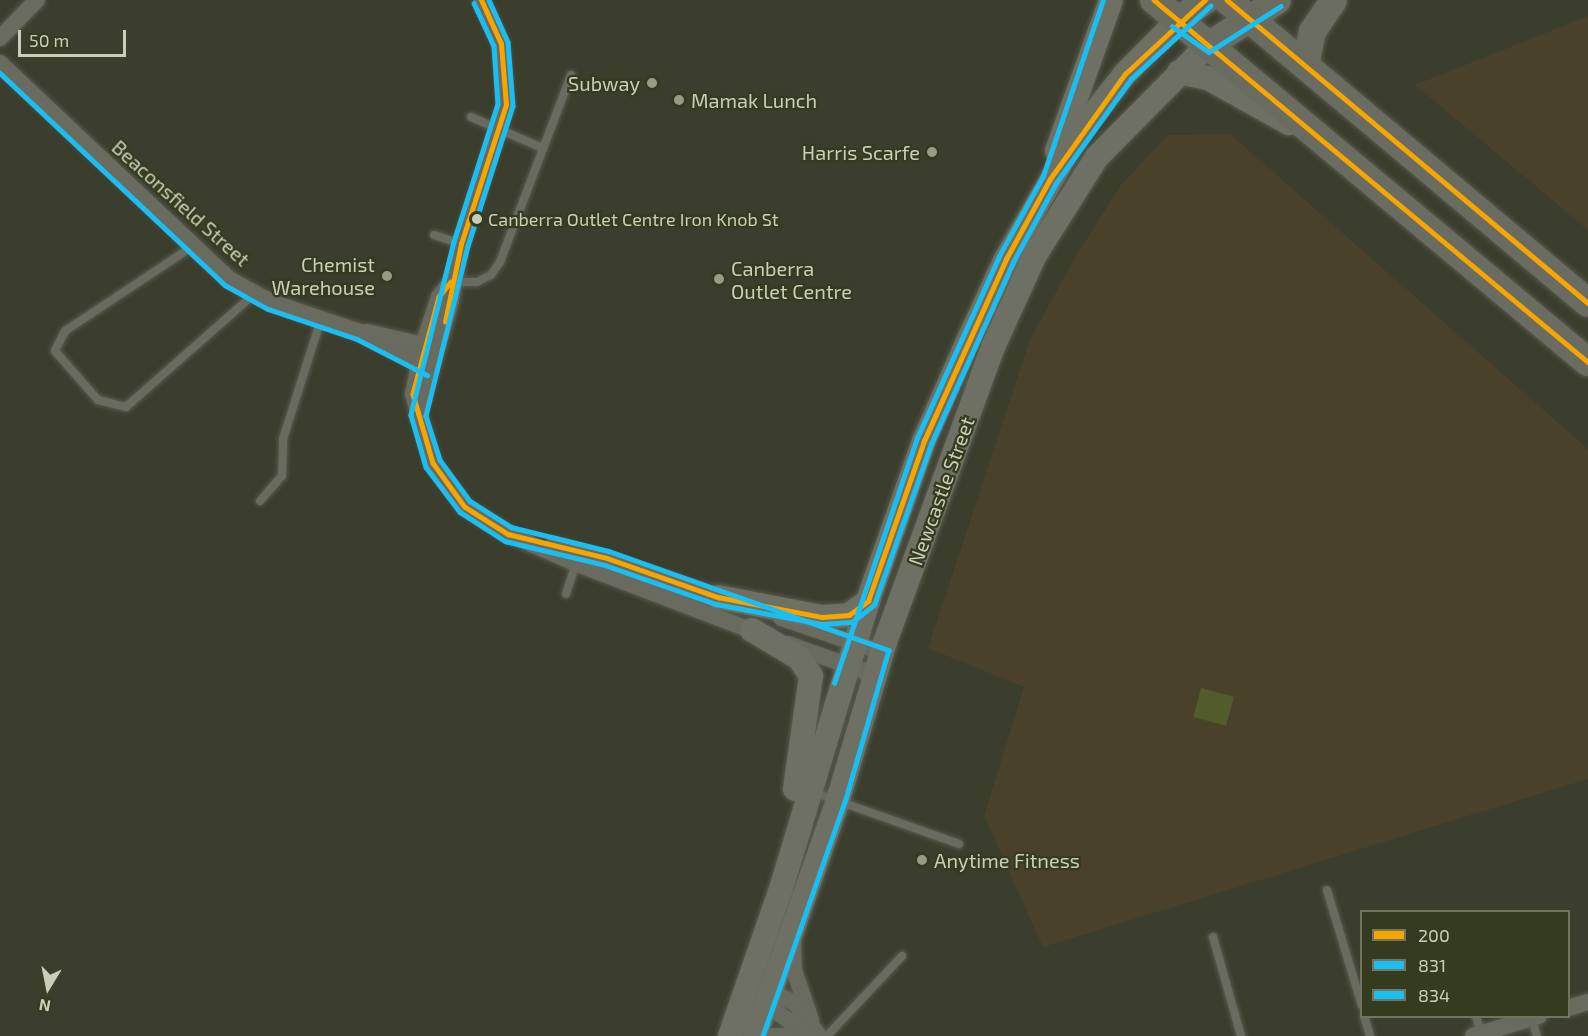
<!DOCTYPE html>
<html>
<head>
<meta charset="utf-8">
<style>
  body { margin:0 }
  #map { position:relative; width:1588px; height:1036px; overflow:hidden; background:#3b3e2d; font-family:"Exo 2",sans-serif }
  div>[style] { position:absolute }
  .green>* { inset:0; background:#49412a }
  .water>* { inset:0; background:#525c2b; transform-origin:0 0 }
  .roads { filter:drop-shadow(0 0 2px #575a4d) drop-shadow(0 0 2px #575a4d) }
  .service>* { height:8px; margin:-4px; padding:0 4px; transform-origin:4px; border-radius:4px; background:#686b5e }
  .minor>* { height:16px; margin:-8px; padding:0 8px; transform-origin:8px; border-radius:8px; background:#686b5e }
  .secondary>* { height:24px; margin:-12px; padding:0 12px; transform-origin:12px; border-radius:12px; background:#6d7062 }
  .primary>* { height:27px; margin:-13.5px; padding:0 13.5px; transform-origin:13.5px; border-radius:13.5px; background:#6b6d60 }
  .trunk>* { height:28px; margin:-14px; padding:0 14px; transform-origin:14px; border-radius:14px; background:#6a6c62 }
  .bus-1>* { height:4.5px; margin:-2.25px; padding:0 2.25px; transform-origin:2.25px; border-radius:2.25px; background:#f7a600 }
  .bus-2>* { height:4.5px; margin:-2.25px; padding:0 2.25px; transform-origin:2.25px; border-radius:2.25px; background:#1abef2 }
  .bus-3>* { height:4.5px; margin:-2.25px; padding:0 2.25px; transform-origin:2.25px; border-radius:2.25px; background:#1abef2 }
  .dots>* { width:16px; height:16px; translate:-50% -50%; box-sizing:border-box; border:3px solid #353b1e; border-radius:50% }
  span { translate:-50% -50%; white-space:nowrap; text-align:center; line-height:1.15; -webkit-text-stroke:4.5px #353b1e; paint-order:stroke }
  .bus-label { font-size:18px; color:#c9ceb8 }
  .left { translate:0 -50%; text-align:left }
  .poi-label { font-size:20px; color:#c9ceb8 }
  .right { translate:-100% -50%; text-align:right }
  .street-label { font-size:20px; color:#c9ceb8 }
  .legend { position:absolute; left:1360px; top:910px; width:210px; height:108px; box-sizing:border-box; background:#353b1e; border:2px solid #70765c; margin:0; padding:8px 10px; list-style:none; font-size:18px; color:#c9ceb8 }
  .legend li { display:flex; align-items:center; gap:12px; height:30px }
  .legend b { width:30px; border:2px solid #70765c }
  .north { position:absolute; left:18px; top:958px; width:60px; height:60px; -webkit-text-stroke:4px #353b1e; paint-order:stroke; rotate:190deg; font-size:16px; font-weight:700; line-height:24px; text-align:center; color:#c9ceb8 }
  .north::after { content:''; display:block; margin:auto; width:21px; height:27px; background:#c9ceb8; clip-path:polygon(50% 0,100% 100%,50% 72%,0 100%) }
  .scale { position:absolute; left:18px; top:30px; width:108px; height:27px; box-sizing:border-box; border:3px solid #c9ceb8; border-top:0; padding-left:8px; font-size:18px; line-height:21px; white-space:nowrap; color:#c9ceb8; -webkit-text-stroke:4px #353b1e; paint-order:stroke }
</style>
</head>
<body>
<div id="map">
  <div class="green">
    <div style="clip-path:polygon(1588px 16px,1588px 230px,1415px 85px)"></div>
    <div style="clip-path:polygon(1230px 134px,1588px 449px,1588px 779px,1043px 947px,984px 816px,1024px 687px,928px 648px,1030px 340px,1074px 259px,1121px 185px,1168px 135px)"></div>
  </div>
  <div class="water">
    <div style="left:1201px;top:688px;width:34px;height:30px;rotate:15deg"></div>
  </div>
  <div class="roads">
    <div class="service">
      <div style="left:471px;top:117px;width:75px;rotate:23.5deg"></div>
      <div style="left:434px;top:235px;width:28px;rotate:18deg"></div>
      <div style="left:193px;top:246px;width:154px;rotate:146.4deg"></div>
      <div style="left:65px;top:331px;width:22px;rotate:117deg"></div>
      <div style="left:55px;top:351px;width:65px;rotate:48.7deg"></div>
      <div style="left:98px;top:400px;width:29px;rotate:14deg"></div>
      <div style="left:126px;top:407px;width:171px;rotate:-41.4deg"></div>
      <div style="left:451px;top:282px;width:26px"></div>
      <div style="left:477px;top:282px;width:16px;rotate:-27deg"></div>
      <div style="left:491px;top:275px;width:16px;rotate:-55deg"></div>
      <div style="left:500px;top:262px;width:200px;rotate:-69.2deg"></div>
      <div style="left:260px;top:501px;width:33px;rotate:-49deg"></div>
      <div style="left:282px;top:476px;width:37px;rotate:-88deg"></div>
      <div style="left:283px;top:439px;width:126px;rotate:-72.4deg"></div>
      <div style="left:566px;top:594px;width:36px;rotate:-72deg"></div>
      <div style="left:813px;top:792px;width:155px;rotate:19.6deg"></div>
      <div style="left:1327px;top:890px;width:121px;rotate:73.2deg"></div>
      <div style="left:1213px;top:937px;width:103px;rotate:74.2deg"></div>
      <div style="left:1364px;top:1016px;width:21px;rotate:73deg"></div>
      <div style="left:1476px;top:1016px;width:18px;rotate:74deg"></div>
      <div style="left:1532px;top:1019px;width:18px;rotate:74deg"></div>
      <div style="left:827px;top:1036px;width:110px;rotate:-46.8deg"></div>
    </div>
    <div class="minor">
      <div style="left:0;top:38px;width:53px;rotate:-45.8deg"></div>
      <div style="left:0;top:63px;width:315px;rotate:43.3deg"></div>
      <div style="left:229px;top:279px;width:48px;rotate:28.7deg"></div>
      <div style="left:271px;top:302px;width:94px;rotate:18.6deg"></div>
      <div style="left:360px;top:332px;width:79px;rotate:27.2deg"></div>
      <div style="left:451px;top:282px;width:19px;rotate:129deg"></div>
      <div style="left:439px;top:297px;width:51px;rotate:108.4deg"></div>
      <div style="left:423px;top:345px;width:50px;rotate:101.5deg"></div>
      <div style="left:413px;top:394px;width:72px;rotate:73.8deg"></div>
      <div style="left:433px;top:463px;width:54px;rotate:54deg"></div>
      <div style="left:465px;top:507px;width:51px;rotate:32.1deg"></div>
      <div style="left:508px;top:534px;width:73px;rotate:23.4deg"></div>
      <div style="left:575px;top:563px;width:199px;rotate:20.9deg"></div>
      <div style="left:367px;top:332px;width:67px;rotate:13deg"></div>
      <div style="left:418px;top:416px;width:120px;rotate:-74deg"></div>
      <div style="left:451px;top:301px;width:58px;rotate:-80deg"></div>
      <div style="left:461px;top:244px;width:146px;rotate:-72.1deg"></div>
      <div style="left:506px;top:105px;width:61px;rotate:-94.7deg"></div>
      <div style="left:501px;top:44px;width:48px;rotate:-114.4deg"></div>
      <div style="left:553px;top:545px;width:183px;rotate:17.4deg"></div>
      <div style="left:781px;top:618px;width:107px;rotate:18.6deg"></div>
      <div style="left:788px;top:644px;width:92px;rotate:19.6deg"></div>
      <div style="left:793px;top:942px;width:28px;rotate:88deg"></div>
      <div style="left:794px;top:970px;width:53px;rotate:71.2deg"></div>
      <div style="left:771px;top:992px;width:26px;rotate:25deg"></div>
      <div style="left:795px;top:1003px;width:41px;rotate:54deg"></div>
      <div style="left:767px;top:1005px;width:53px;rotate:35.8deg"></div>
      <div style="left:1568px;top:1008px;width:21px;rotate:-17deg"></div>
      <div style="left:764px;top:1036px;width:28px"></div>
      <div style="left:1473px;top:1036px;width:69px;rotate:-16.9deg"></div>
    </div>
    <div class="secondary">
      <div style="left:1179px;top:72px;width:30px;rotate:12deg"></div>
      <div style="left:1208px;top:78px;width:93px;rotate:29.1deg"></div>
      <div style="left:1057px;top:151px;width:160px;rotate:-70.3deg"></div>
      <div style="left:718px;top:597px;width:106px;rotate:10.9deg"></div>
      <div style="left:822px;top:617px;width:27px;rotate:-4deg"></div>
      <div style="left:849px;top:615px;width:24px;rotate:-36deg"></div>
      <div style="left:752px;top:630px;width:55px;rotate:30.8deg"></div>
      <div style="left:799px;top:658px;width:22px;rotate:56deg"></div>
      <div style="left:811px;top:676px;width:114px;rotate:98.1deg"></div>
      <div style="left:730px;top:1036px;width:156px;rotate:-70.9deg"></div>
      <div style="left:781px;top:889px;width:301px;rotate:-73.2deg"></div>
      <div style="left:868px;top:601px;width:170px;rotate:-70.7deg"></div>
      <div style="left:924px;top:441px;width:111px;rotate:-66.2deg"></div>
      <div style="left:969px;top:339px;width:88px;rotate:-65.2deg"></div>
      <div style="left:1006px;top:259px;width:143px;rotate:-60.2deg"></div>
      <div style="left:1077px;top:135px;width:78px;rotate:-51.8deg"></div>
      <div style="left:1125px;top:74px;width:76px;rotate:-45.5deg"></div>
      <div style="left:755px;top:1036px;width:250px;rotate:-70.6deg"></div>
      <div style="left:838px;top:800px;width:165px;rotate:-73.4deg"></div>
      <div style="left:885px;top:642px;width:314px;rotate:-69.9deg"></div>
      <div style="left:993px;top:347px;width:101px;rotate:-65.5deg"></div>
      <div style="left:1035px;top:255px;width:116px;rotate:-57.7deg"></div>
      <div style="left:1097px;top:157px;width:158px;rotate:-45.3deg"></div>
    </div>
    <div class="primary">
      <div style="left:1178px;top:20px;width:34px;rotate:-37deg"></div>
      <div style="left:1208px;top:45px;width:82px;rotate:-33.1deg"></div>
      <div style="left:1305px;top:66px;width:36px;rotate:-79deg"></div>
      <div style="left:1312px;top:31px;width:37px;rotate:-56deg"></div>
    </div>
    <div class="trunk">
      <div style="left:1154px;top:0;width:565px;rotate:39.83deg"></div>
      <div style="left:1227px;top:0;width:471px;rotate:40deg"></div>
    </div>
  </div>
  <div class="bus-1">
    <div style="left:1154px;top:0;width:565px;rotate:39.83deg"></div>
    <div style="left:1227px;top:0;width:471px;rotate:40deg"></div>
    <div style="left:451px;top:282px;width:19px;rotate:129deg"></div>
    <div style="left:439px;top:297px;width:100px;rotate:105deg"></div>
    <div style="left:413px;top:394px;width:72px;rotate:73.8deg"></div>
    <div style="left:433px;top:463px;width:54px;rotate:54deg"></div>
    <div style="left:465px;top:507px;width:51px;rotate:32.1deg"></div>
    <div style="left:508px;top:534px;width:102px;rotate:13.6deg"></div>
    <div style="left:607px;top:558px;width:118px;rotate:19.4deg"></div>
    <div style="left:718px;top:597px;width:106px;rotate:10.9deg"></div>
    <div style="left:822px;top:617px;width:27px;rotate:-4deg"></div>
    <div style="left:849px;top:615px;width:24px;rotate:-36deg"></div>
    <div style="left:868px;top:601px;width:170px;rotate:-70.7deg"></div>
    <div style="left:924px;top:441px;width:200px;rotate:-65.7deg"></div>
    <div style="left:1006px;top:259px;width:91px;rotate:-61.2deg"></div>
    <div style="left:1050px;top:179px;width:129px;rotate:-54.5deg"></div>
    <div style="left:1125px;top:74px;width:109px;rotate:-42.8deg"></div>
    <div style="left:445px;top:322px;width:80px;rotate:-78.4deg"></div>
    <div style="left:461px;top:244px;width:146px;rotate:-72.1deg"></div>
    <div style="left:506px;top:105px;width:61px;rotate:-94.7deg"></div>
    <div style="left:501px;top:44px;width:48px;rotate:-114.4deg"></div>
  </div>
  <div class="bus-2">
    <div style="left:474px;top:3px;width:47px;rotate:65.1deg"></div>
    <div style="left:494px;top:46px;width:58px;rotate:86.1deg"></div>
    <div style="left:498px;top:104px;width:145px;rotate:107.7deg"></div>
    <div style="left:454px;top:242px;width:178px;rotate:104deg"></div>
    <div style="left:411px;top:415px;width:54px;rotate:73.9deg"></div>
    <div style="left:426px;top:467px;width:56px;rotate:52.9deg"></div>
    <div style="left:460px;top:512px;width:54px;rotate:32.8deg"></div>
    <div style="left:505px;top:541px;width:103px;rotate:13.5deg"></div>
    <div style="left:605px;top:565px;width:118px;rotate:19.4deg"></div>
    <div style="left:716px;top:604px;width:108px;rotate:10.7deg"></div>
    <div style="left:822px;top:624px;width:30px;rotate:-4deg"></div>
    <div style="left:852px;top:622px;width:28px;rotate:-38deg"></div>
    <div style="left:874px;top:605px;width:171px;rotate:-70.5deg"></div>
    <div style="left:931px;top:444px;width:200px;rotate:-65.7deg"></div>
    <div style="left:1013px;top:262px;width:90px;rotate:-61.4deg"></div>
    <div style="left:1056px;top:183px;width:128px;rotate:-54.2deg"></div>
    <div style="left:1131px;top:79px;width:108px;rotate:-42.7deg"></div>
    <div style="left:1172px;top:26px;width:45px;rotate:35.1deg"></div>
    <div style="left:1209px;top:52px;width:85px;rotate:-32.6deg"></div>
    <div style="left:0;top:73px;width:309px;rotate:43.3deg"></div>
    <div style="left:225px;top:285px;width:49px;rotate:29.2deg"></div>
    <div style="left:268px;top:309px;width:94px;rotate:18.6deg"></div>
    <div style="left:357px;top:339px;width:79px;rotate:27.2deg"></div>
  </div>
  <div class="bus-3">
    <div style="left:489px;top:0;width:46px;rotate:65.7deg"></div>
    <div style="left:508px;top:42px;width:64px;rotate:85.5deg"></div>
    <div style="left:513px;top:106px;width:147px;rotate:107.8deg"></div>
    <div style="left:468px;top:246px;width:175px;rotate:103.9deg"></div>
    <div style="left:426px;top:416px;width:46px;rotate:72.3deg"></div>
    <div style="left:440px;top:460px;width:51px;rotate:53.8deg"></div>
    <div style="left:470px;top:501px;width:49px;rotate:32.4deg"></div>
    <div style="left:511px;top:527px;width:101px;rotate:13.8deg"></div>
    <div style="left:609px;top:551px;width:297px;rotate:19.5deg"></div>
    <div style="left:889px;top:650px;width:158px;rotate:106.1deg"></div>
    <div style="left:845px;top:802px;width:248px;rotate:109.3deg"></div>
    <div style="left:834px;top:683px;width:259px;rotate:-71.3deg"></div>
    <div style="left:917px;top:438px;width:200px;rotate:-65.7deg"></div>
    <div style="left:999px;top:256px;width:91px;rotate:-61.2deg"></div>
    <div style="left:1043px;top:176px;width:186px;rotate:-71.2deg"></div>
  </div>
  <div class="dots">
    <div style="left:652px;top:83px;background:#979c87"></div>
    <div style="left:679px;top:100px;background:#979c87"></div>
    <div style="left:932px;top:152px;background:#979c87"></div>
    <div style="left:477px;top:219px;background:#c9ceb8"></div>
    <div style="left:387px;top:276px;background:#979c87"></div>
    <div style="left:719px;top:279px;background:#979c87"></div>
    <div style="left:922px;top:860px;background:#979c87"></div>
  </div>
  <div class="bus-label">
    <span class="left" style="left:488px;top:219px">Canberra Outlet Centre Iron Knob St</span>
  </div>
  <div class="poi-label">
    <span class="right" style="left:640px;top:83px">Subway</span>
    <span class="left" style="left:691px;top:100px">Mamak Lunch</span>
    <span class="right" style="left:920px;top:152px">Harris Scarfe</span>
    <span class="right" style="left:375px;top:276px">Chemist<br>Warehouse</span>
    <span class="left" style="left:731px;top:280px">Canberra<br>Outlet Centre</span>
    <span class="left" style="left:934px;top:860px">Anytime Fitness</span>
  </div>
  <div class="street-label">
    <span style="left:181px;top:203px;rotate:42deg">Beaconsfield Street</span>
    <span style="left:941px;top:491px;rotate:-70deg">Newcastle Street</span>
  </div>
  <ul class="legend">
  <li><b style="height:8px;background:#f7a600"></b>200</li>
  <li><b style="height:8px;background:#1abef2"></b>831</li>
  <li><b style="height:8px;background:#1abef2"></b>834</li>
  </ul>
  <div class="north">N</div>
  <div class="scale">50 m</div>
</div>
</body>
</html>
